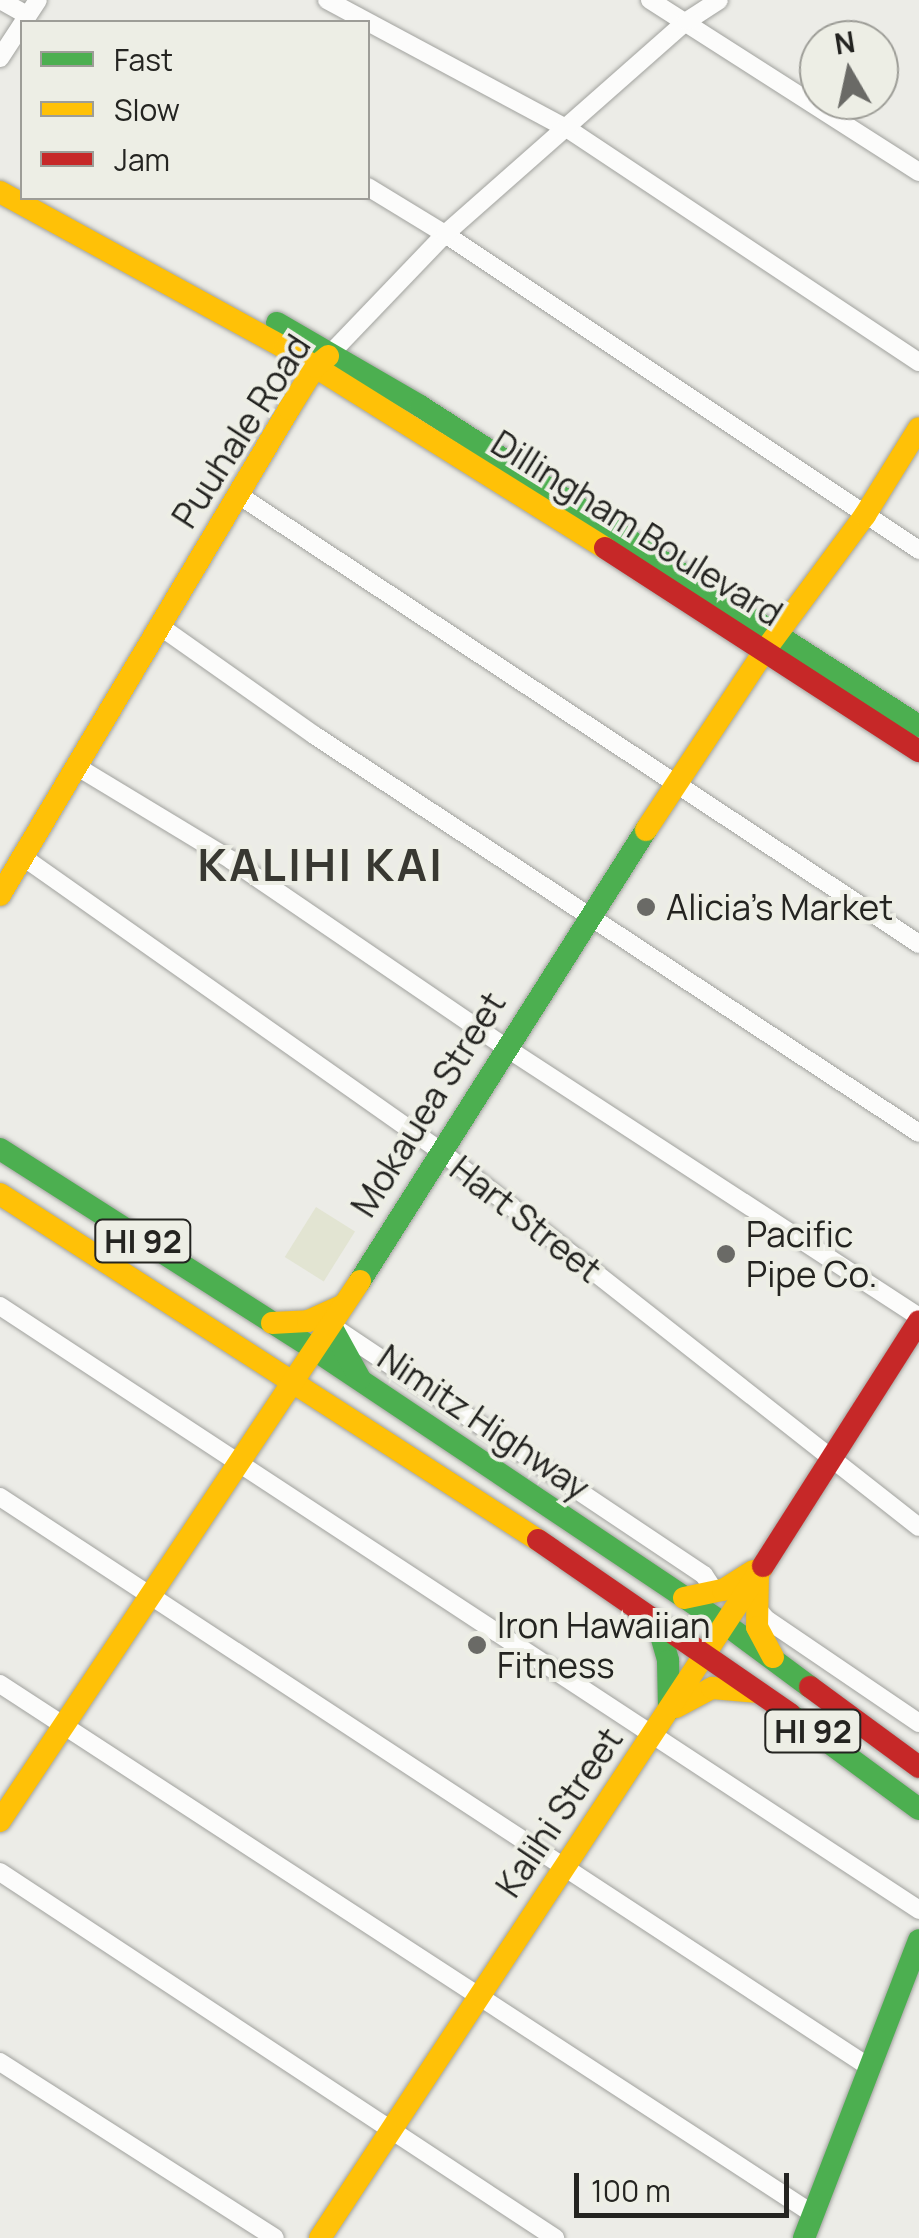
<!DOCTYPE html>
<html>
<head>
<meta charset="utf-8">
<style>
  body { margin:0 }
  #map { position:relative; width:919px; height:2238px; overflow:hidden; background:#ecece7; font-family:Manrope,sans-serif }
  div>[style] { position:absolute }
  .green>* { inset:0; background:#e2e4d2; transform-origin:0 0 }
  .roads { filter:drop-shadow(0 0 2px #a1a29e) drop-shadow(0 0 2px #a1a29e) }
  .street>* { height:18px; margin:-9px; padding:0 9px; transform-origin:9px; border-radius:9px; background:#fcfcfb }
  .fast>* { height:22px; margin:-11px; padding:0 11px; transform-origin:11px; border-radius:11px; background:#4caf50 }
  .slow>* { height:22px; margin:-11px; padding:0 11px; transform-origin:11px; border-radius:11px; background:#ffc107 }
  .jam>* { height:22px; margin:-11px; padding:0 11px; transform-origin:11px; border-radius:11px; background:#c62828 }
  .dots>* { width:28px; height:28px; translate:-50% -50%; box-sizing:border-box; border:5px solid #edeee5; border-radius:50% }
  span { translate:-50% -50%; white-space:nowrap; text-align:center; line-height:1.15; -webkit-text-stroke:8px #edeee5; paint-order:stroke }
  .shield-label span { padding:2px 8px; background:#edeee5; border:2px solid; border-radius:8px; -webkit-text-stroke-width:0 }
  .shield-label { font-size:32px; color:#242421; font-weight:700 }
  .street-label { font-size:35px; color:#242421 }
  .poi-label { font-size:35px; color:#242421 }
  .left { translate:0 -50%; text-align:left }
  .district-label { font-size:45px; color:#383832; font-weight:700; letter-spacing:2.5px }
  .legend { position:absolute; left:20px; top:20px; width:350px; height:180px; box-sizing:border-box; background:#edeee5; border:2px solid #9d9d97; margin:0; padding:12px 18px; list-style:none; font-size:30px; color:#242421 }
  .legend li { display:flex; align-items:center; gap:20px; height:50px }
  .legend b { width:50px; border:2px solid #9d9d97 }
  .north { position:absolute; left:799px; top:20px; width:100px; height:100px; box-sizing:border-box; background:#edeee5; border:2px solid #9d9d97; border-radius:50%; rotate:351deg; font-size:28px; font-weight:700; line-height:40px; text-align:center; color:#242421 }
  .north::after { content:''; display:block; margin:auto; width:35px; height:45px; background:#6a6a66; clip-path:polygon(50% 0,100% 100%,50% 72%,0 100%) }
  .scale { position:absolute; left:574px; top:2173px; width:215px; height:45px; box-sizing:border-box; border:5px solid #242421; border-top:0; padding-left:12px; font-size:30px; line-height:35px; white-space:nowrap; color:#242421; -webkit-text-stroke:8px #edeee5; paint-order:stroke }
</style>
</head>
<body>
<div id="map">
  <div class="green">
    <div style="left:316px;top:1207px;width:46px;height:59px;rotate:32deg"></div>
  </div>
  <div class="roads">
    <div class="street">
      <div style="left:0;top:0;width:29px;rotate:29deg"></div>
      <div style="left:327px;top:0;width:273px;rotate:28.2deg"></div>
      <div style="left:568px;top:129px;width:421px;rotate:33.6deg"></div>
      <div style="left:650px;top:0;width:319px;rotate:32.6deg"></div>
      <div style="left:0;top:58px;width:69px;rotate:-56.8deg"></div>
      <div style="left:368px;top:187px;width:90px;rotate:31.4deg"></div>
      <div style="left:445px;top:234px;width:570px;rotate:33.69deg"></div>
      <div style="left:332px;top:352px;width:163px;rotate:-46.2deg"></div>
      <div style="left:445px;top:234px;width:322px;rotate:-41.4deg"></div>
      <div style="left:687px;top:21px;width:38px;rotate:-33deg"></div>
      <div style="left:237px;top:494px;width:817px;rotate:33.42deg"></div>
      <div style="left:161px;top:627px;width:187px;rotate:35.2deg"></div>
      <div style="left:314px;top:735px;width:724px;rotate:33.34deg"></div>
      <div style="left:76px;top:766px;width:181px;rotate:31.2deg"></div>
      <div style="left:231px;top:860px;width:332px;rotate:34.3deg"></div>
      <div style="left:505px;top:1047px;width:494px;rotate:33.1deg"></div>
      <div style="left:23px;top:857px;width:509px;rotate:35.16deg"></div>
      <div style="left:439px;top:1150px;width:610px;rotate:38.15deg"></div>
      <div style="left:0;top:1306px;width:1100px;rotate:33.31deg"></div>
      <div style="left:335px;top:1328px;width:444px;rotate:33.8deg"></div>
      <div style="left:704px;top:1575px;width:20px;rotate:57deg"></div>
      <div style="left:0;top:1497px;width:1039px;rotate:33.26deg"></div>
      <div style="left:756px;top:1607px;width:16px;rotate:50deg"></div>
      <div style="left:766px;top:1619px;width:185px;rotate:34.2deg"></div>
      <div style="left:0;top:1684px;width:970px;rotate:33.1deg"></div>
      <div style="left:0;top:1872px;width:665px;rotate:33.4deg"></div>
      <div style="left:0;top:2062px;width:326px;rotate:32.6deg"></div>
    </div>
    <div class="fast">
      <div style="left:277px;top:323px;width:165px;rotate:30.1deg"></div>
      <div style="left:420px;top:406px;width:593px;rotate:32.67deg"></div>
      <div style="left:0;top:1149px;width:374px;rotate:32.5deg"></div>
      <div style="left:315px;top:1350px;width:493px;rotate:33.8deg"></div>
      <div style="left:725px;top:1624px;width:106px;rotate:36.5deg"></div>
      <div style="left:360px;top:1281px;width:534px;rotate:-57.62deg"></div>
      <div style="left:331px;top:1326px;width:60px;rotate:61.3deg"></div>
      <div style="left:658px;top:1625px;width:37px;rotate:74deg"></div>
      <div style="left:668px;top:1661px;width:49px;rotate:88.8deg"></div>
      <div style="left:790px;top:1714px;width:160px;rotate:36.4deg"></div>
      <div style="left:804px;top:2238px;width:319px;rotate:-68.9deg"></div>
    </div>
    <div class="slow">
      <div style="left:0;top:192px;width:325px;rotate:28.7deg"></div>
      <div style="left:285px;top:348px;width:377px;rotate:32deg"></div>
      <div style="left:646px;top:830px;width:217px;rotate:-56.5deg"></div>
      <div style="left:766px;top:649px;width:167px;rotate:-53.5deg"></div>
      <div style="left:865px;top:515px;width:102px;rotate:-58.2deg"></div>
      <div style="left:0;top:895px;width:565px;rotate:-59.26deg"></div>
      <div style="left:289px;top:409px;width:49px;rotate:-58.2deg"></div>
      <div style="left:315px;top:367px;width:17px;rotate:-40deg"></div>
      <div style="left:0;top:1194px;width:640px;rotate:32.75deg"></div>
      <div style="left:272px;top:1323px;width:36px;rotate:-3deg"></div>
      <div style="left:308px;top:1321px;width:39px;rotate:-24deg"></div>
      <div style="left:758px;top:1574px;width:53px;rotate:91.1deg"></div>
      <div style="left:757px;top:1627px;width:34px;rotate:62deg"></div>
      <div style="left:684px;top:1598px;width:40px;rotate:-12deg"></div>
      <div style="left:723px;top:1590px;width:36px;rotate:-32deg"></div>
      <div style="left:676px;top:1707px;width:41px;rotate:-27.8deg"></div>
      <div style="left:712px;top:1688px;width:46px;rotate:5deg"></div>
      <div style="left:0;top:1821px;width:649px;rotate:-56.31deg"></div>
      <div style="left:320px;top:2238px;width:805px;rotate:-56.61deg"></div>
    </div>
    <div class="jam">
      <div style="left:605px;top:548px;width:374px;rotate:32.9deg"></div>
      <div style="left:538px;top:1540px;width:306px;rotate:34.6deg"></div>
      <div style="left:763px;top:1566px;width:290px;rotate:-57.5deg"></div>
      <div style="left:810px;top:1687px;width:135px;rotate:36.3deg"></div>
    </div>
  </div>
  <div class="dots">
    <div style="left:646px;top:907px;background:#6a6a66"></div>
    <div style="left:726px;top:1254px;background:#6a6a66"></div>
    <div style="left:477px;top:1645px;background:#6a6a66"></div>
  </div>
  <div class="shield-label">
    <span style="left:143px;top:1241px">HI 92</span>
    <span style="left:813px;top:1731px">HI 92</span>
  </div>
  <div class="street-label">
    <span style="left:241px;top:431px;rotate:-57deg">Puuhale Road</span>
    <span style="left:637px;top:528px;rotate:32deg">Dillingham Boulevard</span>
    <span style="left:428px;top:1104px;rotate:-58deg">Mokauea Street</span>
    <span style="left:526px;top:1219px;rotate:38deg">Hart Street</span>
    <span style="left:484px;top:1422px;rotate:34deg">Nimitz Highway</span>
    <span style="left:559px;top:1812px;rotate:-56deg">Kalihi Street</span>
  </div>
  <div class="poi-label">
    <span class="left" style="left:666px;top:907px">Alicia's Market</span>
    <span class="left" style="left:746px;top:1254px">Pacific<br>Pipe Co.</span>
    <span class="left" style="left:497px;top:1645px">Iron Hawaiian<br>Fitness</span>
  </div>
  <div class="district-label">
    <span style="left:321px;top:865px">KALIHI KAI</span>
  </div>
  <ul class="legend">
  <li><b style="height:12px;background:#4caf50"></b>Fast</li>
  <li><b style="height:12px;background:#ffc107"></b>Slow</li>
  <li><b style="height:12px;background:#c62828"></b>Jam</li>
  </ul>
  <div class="north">N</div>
  <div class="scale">100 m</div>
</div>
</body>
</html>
